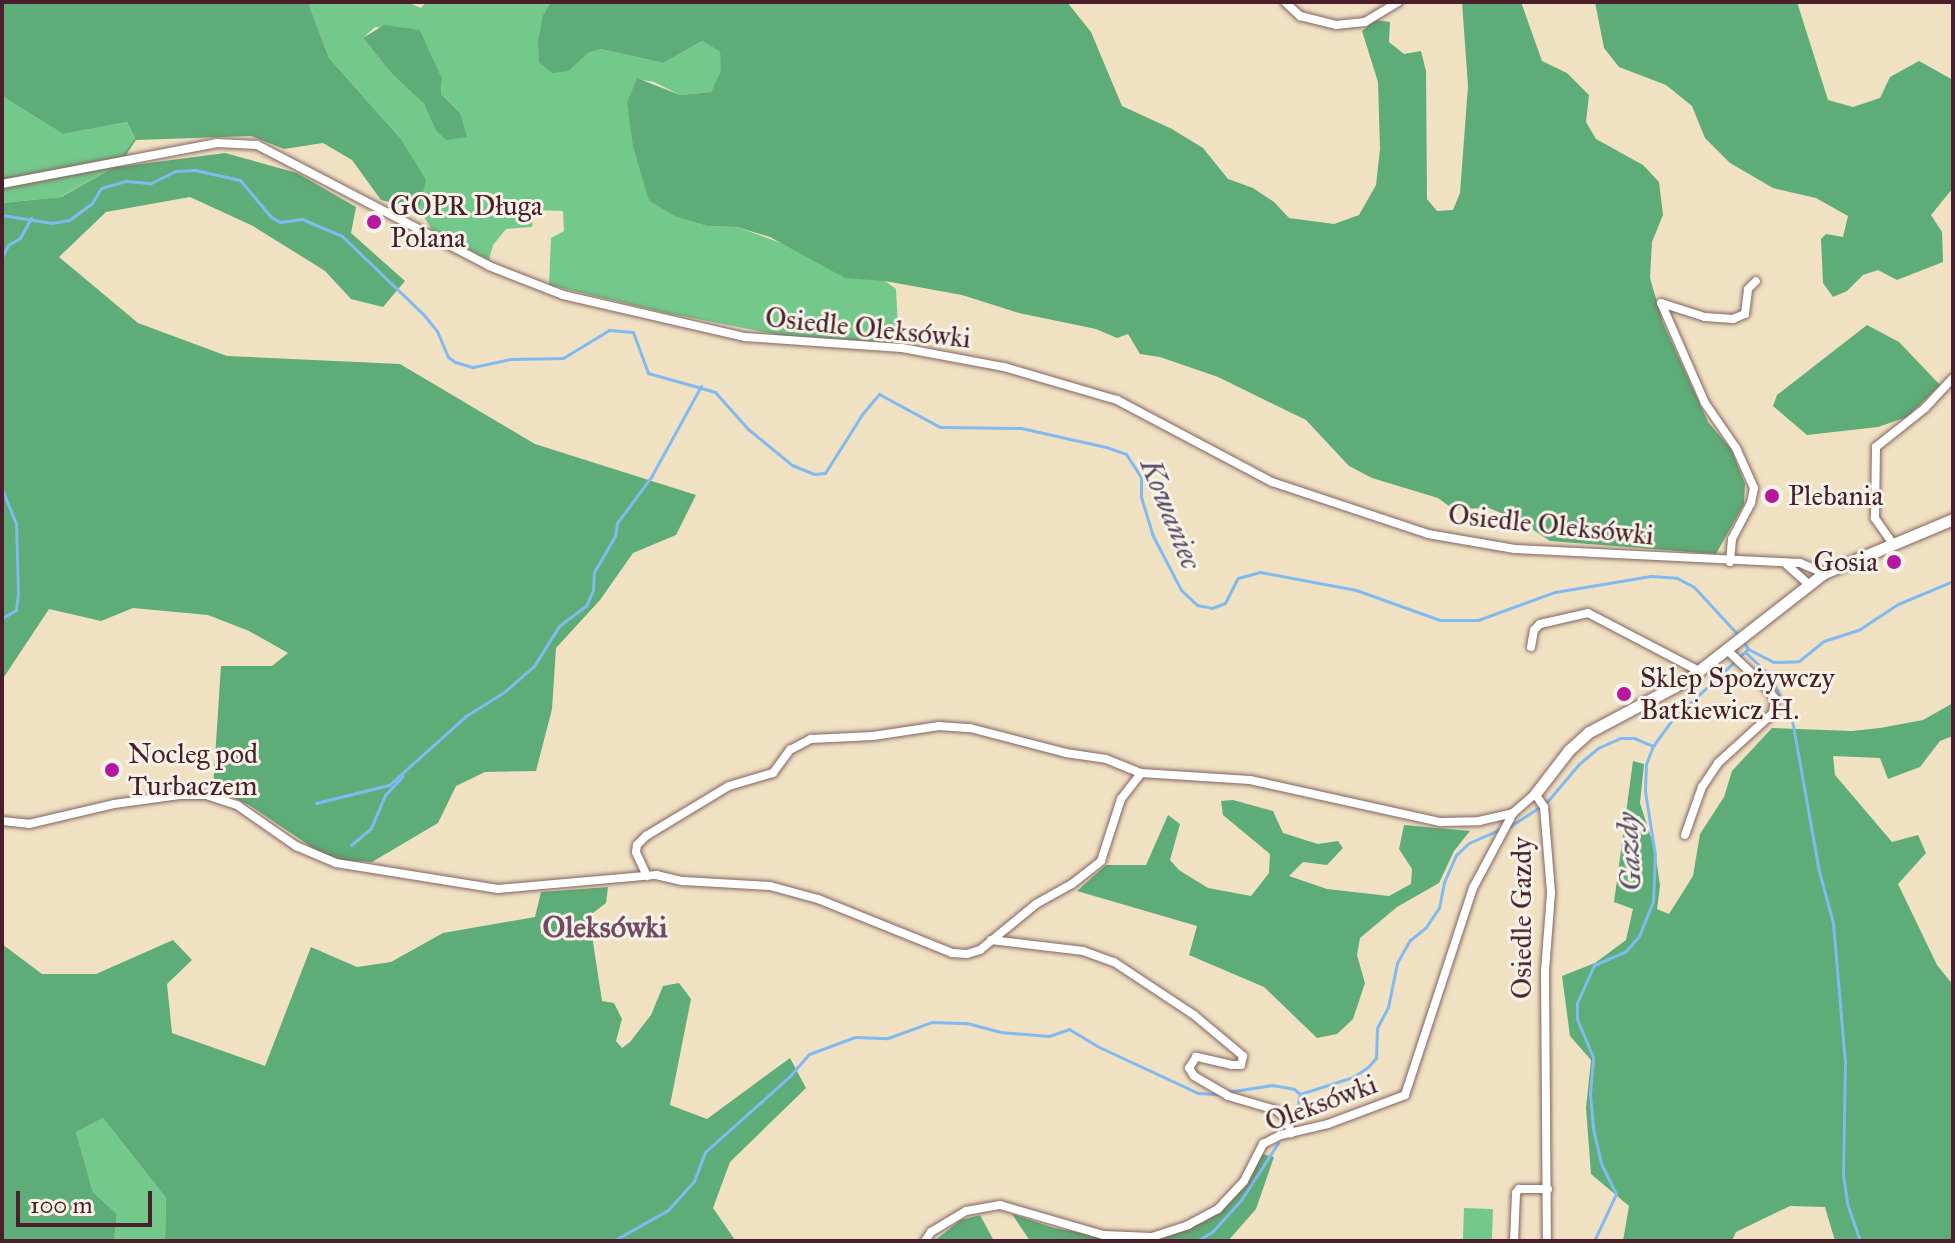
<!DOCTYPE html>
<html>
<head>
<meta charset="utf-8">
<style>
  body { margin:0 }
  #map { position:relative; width:1955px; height:1243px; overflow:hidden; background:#f0e1c3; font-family:"IM FELL Great Primer",serif }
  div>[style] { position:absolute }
  .green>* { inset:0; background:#73c88b; transform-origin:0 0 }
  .forest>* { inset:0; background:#5eac77 }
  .stream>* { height:3px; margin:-1.5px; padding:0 1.5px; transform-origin:1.5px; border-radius:1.5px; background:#80baf1 }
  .roads { filter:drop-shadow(0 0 2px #846360) drop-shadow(0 0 2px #846360) }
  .street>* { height:8px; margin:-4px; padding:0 4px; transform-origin:4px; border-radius:4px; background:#fff }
  .secondary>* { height:11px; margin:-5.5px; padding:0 5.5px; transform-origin:5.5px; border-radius:5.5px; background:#fff }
  .dots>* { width:22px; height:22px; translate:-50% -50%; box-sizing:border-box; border:4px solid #f7f3e8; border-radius:50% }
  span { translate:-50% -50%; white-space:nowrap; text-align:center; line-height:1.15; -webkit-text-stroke:6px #f7f3e8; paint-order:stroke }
  .poi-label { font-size:28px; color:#4a1f2b }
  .left { translate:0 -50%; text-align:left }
  .right { translate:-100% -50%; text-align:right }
  .street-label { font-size:28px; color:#4a1f2b }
  .water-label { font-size:30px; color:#5a4e66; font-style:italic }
  .neighbourhood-label { font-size:30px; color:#744a62; font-weight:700 }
  .frame { position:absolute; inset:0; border:4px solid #4a1f2b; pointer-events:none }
  .scale { position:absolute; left:16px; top:1191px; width:136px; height:36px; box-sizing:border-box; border:4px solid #4a1f2b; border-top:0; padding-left:10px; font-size:24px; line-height:28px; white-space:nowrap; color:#4a1f2b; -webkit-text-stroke:6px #f7f3e8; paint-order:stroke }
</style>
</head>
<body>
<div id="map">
  <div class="green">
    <div style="clip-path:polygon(evenodd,308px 2px,407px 2px,421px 8px,426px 2px,551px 2px,543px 15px,569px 71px,588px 53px,601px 49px,663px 63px,702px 41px,720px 52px,722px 71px,711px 92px,680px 95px,654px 82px,637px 79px,627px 102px,649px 201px,676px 217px,707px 226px,737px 227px,885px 281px,896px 289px,899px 346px,779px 335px,666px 313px,549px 285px,551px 238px,564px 231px,563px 211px,534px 210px,532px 227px,506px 229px,493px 245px,489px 260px,433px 231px,419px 209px,425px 180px,401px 139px,329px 58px,308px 2px,375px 27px,420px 30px,442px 78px,441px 94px,460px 113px,435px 129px,424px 104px,391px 73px,363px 38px,375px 27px)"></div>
    <div style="clip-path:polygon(2px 96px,63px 134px,127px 122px,135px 138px,113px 168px,60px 197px,2px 203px)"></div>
    <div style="clip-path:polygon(103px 1118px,166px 1198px,165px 1241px,114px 1241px,117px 1214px,93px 1192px,76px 1132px)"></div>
    <div style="left:1464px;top:1208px;width:29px;height:33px;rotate:2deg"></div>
  </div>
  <div class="forest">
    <div style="clip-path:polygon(2px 2px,308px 2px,329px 58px,401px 139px,426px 180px,419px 209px,381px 200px,352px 160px,323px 143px,284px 149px,251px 136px,136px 140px,118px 167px,225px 153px,297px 173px,356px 207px,351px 233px,405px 281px,383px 307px,351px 299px,325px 271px,253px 226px,190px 197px,106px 212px,59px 257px,138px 323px,227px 356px,400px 364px,535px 444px,696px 495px,676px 535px,633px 553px,600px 600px,556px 648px,552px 709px,536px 771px,485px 772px,456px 786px,438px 823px,372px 862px,337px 860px,319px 852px,249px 805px,213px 788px,221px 666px,272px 666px,288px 653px,249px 631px,208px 615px,133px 608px,101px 621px,49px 609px,2px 680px,2px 203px,61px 197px,113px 168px,135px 138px,127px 122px,63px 134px,2px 96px)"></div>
    <div style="clip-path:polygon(551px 2px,1067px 2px,1091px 32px,1122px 106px,1172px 129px,1203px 148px,1228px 179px,1253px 188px,1274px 202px,1289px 218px,1334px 224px,1359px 215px,1376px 185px,1380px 149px,1378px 82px,1362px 31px,1375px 20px,1390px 22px,1389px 42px,1404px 54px,1421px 51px,1426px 71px,1427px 199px,1437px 211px,1453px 210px,1460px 193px,1468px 86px,1462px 2px,1521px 2px,1542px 61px,1567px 73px,1589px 95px,1586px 122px,1596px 139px,1643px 165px,1659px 182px,1663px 215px,1652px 242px,1650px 278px,1663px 323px,1708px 422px,1731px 449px,1745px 484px,1744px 504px,1716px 554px,1550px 541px,1520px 521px,1489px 508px,1453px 509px,1438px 498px,1372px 478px,1349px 466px,1306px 420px,1218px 377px,1160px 357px,1140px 354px,1128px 334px,1117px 338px,1096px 329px,1019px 313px,962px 295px,885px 281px,845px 278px,770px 237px,737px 227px,707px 226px,676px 217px,649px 201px,633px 146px,627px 102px,637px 78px,680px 95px,711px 92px,721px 71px,720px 52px,702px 41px,663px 63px,601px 49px,588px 53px,569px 71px,552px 73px,539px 62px,538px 42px,543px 15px)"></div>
    <div style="clip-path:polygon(1595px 2px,1797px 2px,1828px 100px,1853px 107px,1880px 98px,1890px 77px,1919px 61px,1953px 80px,1953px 188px,1931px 215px,1942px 232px,1943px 262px,1897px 280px,1878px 270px,1863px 275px,1847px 291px,1833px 297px,1823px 283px,1821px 239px,1826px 234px,1843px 237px,1848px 216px,1816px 198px,1773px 188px,1730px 163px,1705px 138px,1692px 106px,1666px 85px,1619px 67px,1604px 48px)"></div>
    <div style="clip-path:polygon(384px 25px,420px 30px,442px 78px,441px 94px,460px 113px,467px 137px,446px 140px,435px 129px,424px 104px,391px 73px,363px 38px)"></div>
    <div style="clip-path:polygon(1867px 325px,1899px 342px,1940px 385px,1907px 417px,1878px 427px,1807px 435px,1773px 406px,1777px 395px)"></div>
    <div style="clip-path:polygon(1953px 703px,1953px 736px,1940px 741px,1920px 767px,1888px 779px,1880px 758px,1833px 756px,1835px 775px,1892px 842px,1918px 835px,1926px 853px,1898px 884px,1937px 965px,1953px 985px,1953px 1241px,1835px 1241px,1825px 1207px,1790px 1206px,1736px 1232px,1732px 1241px,1623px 1241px,1629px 1206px,1591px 1174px,1586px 1108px,1591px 1060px,1570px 1036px,1562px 976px,1595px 963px,1626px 940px,1633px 909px,1614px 902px,1633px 761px,1644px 764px,1640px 803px,1655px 850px,1660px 886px,1657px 909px,1669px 914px,1693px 876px,1700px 834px,1724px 797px,1732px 771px,1772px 728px,1852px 731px,1880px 728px,1923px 720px)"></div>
    <div style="clip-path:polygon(1233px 800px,1273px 811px,1283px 833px,1318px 844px,1338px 841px,1343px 848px,1327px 865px,1303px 862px,1289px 876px,1327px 889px,1389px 896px,1411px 884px,1412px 869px,1399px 849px,1404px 825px,1470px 831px,1454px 851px,1439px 883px,1397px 907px,1360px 938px,1357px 955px,1365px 983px,1353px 1019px,1337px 1034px,1317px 1038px,1264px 987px,1189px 955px,1197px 926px,1077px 891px,1106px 865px,1146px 865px,1168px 815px,1180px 824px,1170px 860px,1179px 870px,1208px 888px,1251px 896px,1269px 873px,1270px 854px,1223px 815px,1221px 801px)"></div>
    <div style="clip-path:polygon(608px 887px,606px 903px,589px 916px,602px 1001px,614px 1003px,622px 1019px,616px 1041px,622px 1048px,630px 1042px,651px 1015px,663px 986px,679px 983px,691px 999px,670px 1105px,707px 1119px,790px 1058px,806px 1088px,730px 1162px,713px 1208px,735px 1240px,165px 1241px,166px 1198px,103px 1118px,76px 1132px,93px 1192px,117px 1214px,114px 1241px,2px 1241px,2px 944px,42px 974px,96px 974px,173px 940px,192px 960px,167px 984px,172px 1033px,265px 1066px,311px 947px,357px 967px,391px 962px,443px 933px,535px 917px,541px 892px)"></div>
    <div style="clip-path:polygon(1261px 1154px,1274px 1157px,1256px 1209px,1228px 1241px,1136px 1241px,1204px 1222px)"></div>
    <div style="clip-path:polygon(1012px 1214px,1054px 1228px,1129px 1241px,1030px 1241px)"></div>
    <div style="clip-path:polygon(980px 1215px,994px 1241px,934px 1241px,961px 1220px)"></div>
  </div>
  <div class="stream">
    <div style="left:2px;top:215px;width:51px;rotate:9.1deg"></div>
    <div style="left:52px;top:223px;width:17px;rotate:-10deg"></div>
    <div style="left:69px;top:220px;width:29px;rotate:-36deg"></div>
    <div style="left:92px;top:203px;width:17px;rotate:-59deg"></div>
    <div style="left:101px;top:188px;width:26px;rotate:-16deg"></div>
    <div style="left:126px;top:181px;width:25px;rotate:5deg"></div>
    <div style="left:151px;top:183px;width:28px;rotate:-26deg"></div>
    <div style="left:176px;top:171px;width:19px;rotate:-3deg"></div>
    <div style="left:195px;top:170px;width:46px;rotate:12.5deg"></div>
    <div style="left:240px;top:180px;width:48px;rotate:50deg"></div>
    <div style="left:271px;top:217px;width:10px;rotate:29deg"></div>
    <div style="left:280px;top:222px;width:22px;rotate:-8deg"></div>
    <div style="left:302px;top:219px;width:43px;rotate:23deg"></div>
    <div style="left:342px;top:236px;width:114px;rotate:43.9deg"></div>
    <div style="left:424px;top:315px;width:21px;rotate:51deg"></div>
    <div style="left:437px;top:331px;width:28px;rotate:67deg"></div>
    <div style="left:448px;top:357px;width:9px;rotate:36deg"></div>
    <div style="left:455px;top:362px;width:19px;rotate:16deg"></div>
    <div style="left:473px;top:367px;width:40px;rotate:-12deg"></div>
    <div style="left:512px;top:359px;width:51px;rotate:-1.1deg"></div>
    <div style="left:563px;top:358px;width:54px;rotate:-31.3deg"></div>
    <div style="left:609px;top:330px;width:24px;rotate:5deg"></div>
    <div style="left:633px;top:332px;width:44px;rotate:69.9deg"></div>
    <div style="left:648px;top:373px;width:70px;rotate:15.8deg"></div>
    <div style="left:715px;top:392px;width:50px;rotate:48.3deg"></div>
    <div style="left:748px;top:429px;width:57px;rotate:39.3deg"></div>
    <div style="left:792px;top:465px;width:24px;rotate:22deg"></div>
    <div style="left:814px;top:474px;width:11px;rotate:-5deg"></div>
    <div style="left:825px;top:473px;width:71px;rotate:-57.7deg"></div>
    <div style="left:863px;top:413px;width:25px;rotate:-50deg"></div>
    <div style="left:879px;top:394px;width:69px;rotate:28.4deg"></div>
    <div style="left:940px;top:427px;width:81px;rotate:0.7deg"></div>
    <div style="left:1021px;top:428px;width:87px;rotate:12.6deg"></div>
    <div style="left:1106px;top:447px;width:21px;rotate:19deg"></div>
    <div style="left:1126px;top:454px;width:27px;rotate:57deg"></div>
    <div style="left:1141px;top:477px;width:20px;rotate:90deg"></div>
    <div style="left:1141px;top:497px;width:39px;rotate:73deg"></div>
    <div style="left:1152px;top:534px;width:63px;rotate:62.6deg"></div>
    <div style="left:1181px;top:590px;width:22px;rotate:43deg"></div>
    <div style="left:1197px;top:605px;width:15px;rotate:11deg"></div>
    <div style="left:1212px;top:608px;width:14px;rotate:-21deg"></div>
    <div style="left:1225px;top:603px;width:28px;rotate:-63deg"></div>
    <div style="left:1238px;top:578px;width:23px;rotate:-15deg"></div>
    <div style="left:1260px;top:572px;width:98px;rotate:10.6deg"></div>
    <div style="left:1356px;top:590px;width:89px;rotate:19.7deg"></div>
    <div style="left:1440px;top:620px;width:38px"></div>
    <div style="left:1478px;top:620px;width:82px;rotate:-20deg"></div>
    <div style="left:1555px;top:592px;width:97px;rotate:-9.5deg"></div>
    <div style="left:1651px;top:576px;width:26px;rotate:4deg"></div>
    <div style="left:1677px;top:578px;width:19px;rotate:28deg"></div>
    <div style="left:1694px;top:587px;width:67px;rotate:47.4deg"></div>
    <div style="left:2px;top:257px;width:13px;rotate:-63deg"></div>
    <div style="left:8px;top:245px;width:14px;rotate:-30deg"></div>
    <div style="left:20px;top:238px;width:23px;rotate:-61deg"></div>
    <div style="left:2px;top:489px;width:37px;rotate:68deg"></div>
    <div style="left:16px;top:523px;width:70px;rotate:88.4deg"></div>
    <div style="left:18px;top:593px;width:17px;rotate:97deg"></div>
    <div style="left:16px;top:610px;width:16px;rotate:150deg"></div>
    <div style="left:1744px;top:642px;width:8px;rotate:60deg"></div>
    <div style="left:1748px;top:649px;width:29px;rotate:27deg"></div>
    <div style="left:1774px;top:662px;width:25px;rotate:-2deg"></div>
    <div style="left:1799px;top:661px;width:32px;rotate:-39deg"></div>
    <div style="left:1824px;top:641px;width:38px;rotate:-18deg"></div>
    <div style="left:1860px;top:629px;width:45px;rotate:-33.3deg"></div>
    <div style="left:1898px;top:604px;width:60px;rotate:-22.7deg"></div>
    <div style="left:1745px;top:652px;width:33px;rotate:43deg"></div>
    <div style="left:1769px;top:674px;width:51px;rotate:63.4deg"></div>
    <div style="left:1792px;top:720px;width:153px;rotate:79.9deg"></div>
    <div style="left:1819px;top:871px;width:54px;rotate:74.9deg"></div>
    <div style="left:1833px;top:923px;width:140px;rotate:85.1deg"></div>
    <div style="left:1845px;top:1062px;width:112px;rotate:91deg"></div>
    <div style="left:1843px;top:1174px;width:29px;rotate:82deg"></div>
    <div style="left:1847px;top:1203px;width:40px;rotate:71.1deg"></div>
    <div style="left:316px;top:803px;width:75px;rotate:-13.9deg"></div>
    <div style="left:389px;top:785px;width:103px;rotate:-41.9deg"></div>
    <div style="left:466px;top:716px;width:45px;rotate:-32.3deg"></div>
    <div style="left:504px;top:692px;width:40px;rotate:-41deg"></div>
    <div style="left:534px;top:666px;width:47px;rotate:-58deg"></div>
    <div style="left:559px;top:626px;width:34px;rotate:-37deg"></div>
    <div style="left:586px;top:606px;width:17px;rotate:-66deg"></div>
    <div style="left:593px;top:590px;width:18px;rotate:-87deg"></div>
    <div style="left:594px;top:572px;width:42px;rotate:-59.7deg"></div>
    <div style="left:615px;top:536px;width:13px;rotate:-81deg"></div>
    <div style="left:617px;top:523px;width:57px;rotate:-53.5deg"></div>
    <div style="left:651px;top:477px;width:104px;rotate:-61.2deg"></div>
    <div style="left:1509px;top:827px;width:44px;rotate:-33deg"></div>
    <div style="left:1546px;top:803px;width:51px;rotate:-49.8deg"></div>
    <div style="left:1579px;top:764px;width:25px;rotate:-40deg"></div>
    <div style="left:1598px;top:748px;width:24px;rotate:-24deg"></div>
    <div style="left:1620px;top:738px;width:14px"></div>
    <div style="left:1634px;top:738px;width:21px;rotate:23deg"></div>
    <div style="left:351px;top:845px;width:26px;rotate:-40deg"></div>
    <div style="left:371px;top:828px;width:36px;rotate:-67deg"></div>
    <div style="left:385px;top:795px;width:26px;rotate:-47deg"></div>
    <div style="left:1227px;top:1092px;width:46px;rotate:-8.8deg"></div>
    <div style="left:1272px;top:1085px;width:22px;rotate:10deg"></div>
    <div style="left:1294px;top:1089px;width:8px;rotate:40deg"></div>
    <div style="left:1300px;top:1094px;width:56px;rotate:-17.8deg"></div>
    <div style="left:1353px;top:1077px;width:18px;rotate:-34deg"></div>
    <div style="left:1368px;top:1067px;width:12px;rotate:-48deg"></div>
    <div style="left:1376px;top:1058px;width:30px;rotate:-88deg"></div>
    <div style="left:1377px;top:1028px;width:24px;rotate:-62deg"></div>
    <div style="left:1388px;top:1007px;width:45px;rotate:-78.4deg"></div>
    <div style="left:1397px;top:963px;width:25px;rotate:-61deg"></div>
    <div style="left:1409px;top:941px;width:22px;rotate:-39deg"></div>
    <div style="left:1426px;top:927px;width:23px;rotate:-56deg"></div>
    <div style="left:1439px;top:908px;width:26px;rotate:-79deg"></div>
    <div style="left:1444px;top:882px;width:30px;rotate:-66deg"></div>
    <div style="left:1456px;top:855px;width:18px;rotate:-43deg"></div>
    <div style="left:1469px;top:843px;width:35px;rotate:-24deg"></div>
    <div style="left:1295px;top:1121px;width:27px;rotate:-80deg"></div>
    <div style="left:613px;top:1241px;width:63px;rotate:-29.4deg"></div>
    <div style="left:668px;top:1210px;width:39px;rotate:-48deg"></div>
    <div style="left:694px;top:1181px;width:31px;rotate:-69deg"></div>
    <div style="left:705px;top:1152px;width:113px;rotate:-41.8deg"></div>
    <div style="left:789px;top:1077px;width:30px;rotate:-49deg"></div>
    <div style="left:809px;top:1054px;width:49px;rotate:-20.3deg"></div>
    <div style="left:855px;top:1037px;width:33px;rotate:2deg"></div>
    <div style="left:888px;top:1038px;width:47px;rotate:-20deg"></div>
    <div style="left:932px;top:1022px;width:35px;rotate:2deg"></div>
    <div style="left:967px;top:1023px;width:34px;rotate:15deg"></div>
    <div style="left:1000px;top:1032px;width:49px;rotate:4.7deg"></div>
    <div style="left:1049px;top:1036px;width:21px;rotate:-19deg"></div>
    <div style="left:1069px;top:1029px;width:33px;rotate:31deg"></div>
    <div style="left:1097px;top:1046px;width:111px;rotate:25deg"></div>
    <div style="left:1198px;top:1093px;width:22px;rotate:3deg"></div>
    <div style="left:1197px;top:1241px;width:19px;rotate:-32deg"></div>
    <div style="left:1213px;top:1231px;width:42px;rotate:-47.9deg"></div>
    <div style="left:1241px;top:1200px;width:68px;rotate:-57deg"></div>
    <div style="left:1594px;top:1241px;width:52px;rotate:-64.9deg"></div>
    <div style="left:1616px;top:1194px;width:34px;rotate:-116deg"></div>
    <div style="left:1601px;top:1163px;width:36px;rotate:-103deg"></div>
    <div style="left:1593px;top:1128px;width:34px;rotate:-95deg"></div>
    <div style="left:1590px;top:1094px;width:37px;rotate:-85deg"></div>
    <div style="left:1593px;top:1057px;width:41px;rotate:-112.8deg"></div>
    <div style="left:1577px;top:1019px;width:16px;rotate:-90deg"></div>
    <div style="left:1577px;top:1003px;width:42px;rotate:-65.9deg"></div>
    <div style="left:1594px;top:965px;width:34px;rotate:-23deg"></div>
    <div style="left:1625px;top:952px;width:21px;rotate:-49deg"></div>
    <div style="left:1639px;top:936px;width:37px;rotate:-68deg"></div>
    <div style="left:1653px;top:902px;width:47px;rotate:-87.6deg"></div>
    <div style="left:1655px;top:855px;width:65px;rotate:-98.9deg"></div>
    <div style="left:1645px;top:791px;width:27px;rotate:-88deg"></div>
    <div style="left:1646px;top:764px;width:19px;rotate:-69deg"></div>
    <div style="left:1653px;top:746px;width:32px;rotate:-54deg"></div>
    <div style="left:1672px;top:720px;width:104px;rotate:-43.1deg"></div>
  </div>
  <div class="roads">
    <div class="street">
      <div style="left:1285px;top:2px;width:21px;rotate:43deg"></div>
      <div style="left:1300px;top:16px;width:37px;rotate:14deg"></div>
      <div style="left:1336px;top:25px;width:29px;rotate:-6deg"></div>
      <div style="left:1365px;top:22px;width:39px;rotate:-31deg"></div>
      <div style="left:2px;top:184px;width:219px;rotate:-10.8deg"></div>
      <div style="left:217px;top:143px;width:40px;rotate:2.9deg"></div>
      <div style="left:257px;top:145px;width:262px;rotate:27.5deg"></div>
      <div style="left:489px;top:266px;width:79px;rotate:21.4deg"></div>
      <div style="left:563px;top:295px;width:187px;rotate:13deg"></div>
      <div style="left:745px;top:337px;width:157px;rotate:4deg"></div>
      <div style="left:902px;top:348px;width:104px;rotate:10.6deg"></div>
      <div style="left:1004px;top:367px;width:118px;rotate:16.3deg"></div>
      <div style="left:1117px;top:400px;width:175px;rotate:27.9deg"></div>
      <div style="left:1272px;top:482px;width:164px;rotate:18.4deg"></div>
      <div style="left:1428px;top:534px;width:88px;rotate:9.8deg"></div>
      <div style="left:1515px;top:549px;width:285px;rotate:2.8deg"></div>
      <div style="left:1800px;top:563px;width:26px;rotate:23deg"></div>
      <div style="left:1893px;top:544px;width:32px;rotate:-125deg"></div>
      <div style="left:1875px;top:518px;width:71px;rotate:-89.2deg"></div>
      <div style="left:1876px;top:447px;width:63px;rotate:-38.5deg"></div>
      <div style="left:1925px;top:408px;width:41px;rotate:-47deg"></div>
      <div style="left:1730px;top:562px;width:23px;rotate:-85deg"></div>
      <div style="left:1732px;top:539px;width:41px;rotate:-62.2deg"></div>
      <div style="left:1751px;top:503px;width:15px;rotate:-79deg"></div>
      <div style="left:1754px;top:488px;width:44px;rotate:-114.2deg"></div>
      <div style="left:1736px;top:448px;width:55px;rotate:-124.6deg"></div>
      <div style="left:1705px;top:403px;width:109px;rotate:-113.7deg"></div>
      <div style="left:1661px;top:303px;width:46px;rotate:17.7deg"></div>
      <div style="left:1705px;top:317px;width:28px;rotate:4deg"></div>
      <div style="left:1733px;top:319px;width:13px;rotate:-23deg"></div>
      <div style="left:1745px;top:314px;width:25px;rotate:-83deg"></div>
      <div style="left:1748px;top:289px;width:11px;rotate:-45deg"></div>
      <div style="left:1786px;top:564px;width:30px;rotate:42deg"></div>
      <div style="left:1531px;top:647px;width:17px;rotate:-80deg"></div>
      <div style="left:1534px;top:630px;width:8px;rotate:-45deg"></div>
      <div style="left:1540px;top:624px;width:49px;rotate:-12.9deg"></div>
      <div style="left:1588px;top:613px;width:125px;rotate:27.6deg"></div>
      <div style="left:2px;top:821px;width:27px;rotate:6deg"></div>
      <div style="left:29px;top:824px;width:87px;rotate:-13.2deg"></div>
      <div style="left:114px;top:804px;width:66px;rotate:-7.9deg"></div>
      <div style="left:179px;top:795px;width:27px"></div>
      <div style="left:206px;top:795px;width:33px;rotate:18deg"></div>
      <div style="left:237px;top:805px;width:72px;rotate:34.8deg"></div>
      <div style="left:296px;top:846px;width:43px;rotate:23deg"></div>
      <div style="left:336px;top:863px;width:164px;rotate:9.1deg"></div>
      <div style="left:498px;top:889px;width:159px;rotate:-5.1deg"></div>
      <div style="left:656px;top:875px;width:28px;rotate:13deg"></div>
      <div style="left:683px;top:881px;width:87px;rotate:3.3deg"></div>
      <div style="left:770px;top:886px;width:50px;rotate:15.2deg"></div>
      <div style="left:818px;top:899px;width:144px;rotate:21.9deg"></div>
      <div style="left:952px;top:953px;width:15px;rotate:4deg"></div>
      <div style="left:967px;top:954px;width:14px;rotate:-17deg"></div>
      <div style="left:980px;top:950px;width:72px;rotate:-39.4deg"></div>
      <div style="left:1036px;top:904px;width:41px;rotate:-29.1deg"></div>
      <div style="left:1072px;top:884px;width:37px;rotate:-38deg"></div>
      <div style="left:1101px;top:861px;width:65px;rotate:-72.1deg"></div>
      <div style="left:1121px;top:799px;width:33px;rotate:-52deg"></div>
      <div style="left:1141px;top:773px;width:109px;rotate:3.7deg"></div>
      <div style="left:1250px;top:780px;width:195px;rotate:12.5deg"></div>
      <div style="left:1440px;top:822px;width:39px;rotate:-1deg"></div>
      <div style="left:1479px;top:821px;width:35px;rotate:-13deg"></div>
      <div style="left:1685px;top:835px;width:51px;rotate:-70.5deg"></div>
      <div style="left:1702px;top:787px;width:29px;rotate:-56deg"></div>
      <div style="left:1718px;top:763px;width:74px;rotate:-42.3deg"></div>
      <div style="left:1773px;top:713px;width:14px;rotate:-82deg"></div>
      <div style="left:1775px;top:699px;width:15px;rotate:-127deg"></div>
      <div style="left:1766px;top:687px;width:55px;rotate:-136.5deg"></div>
      <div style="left:647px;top:876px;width:26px;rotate:-115deg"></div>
      <div style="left:636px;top:852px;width:7px;rotate:-82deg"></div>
      <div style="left:637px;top:845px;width:13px;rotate:-45deg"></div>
      <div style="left:646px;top:836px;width:97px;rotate:-31.1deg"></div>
      <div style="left:729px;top:786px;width:46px;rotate:-16.5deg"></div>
      <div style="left:773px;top:773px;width:29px;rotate:-54deg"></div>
      <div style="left:790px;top:750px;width:24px;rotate:-28deg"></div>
      <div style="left:811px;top:739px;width:62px;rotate:-2.8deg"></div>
      <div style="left:873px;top:736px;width:67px;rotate:-8.6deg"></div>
      <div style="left:939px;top:726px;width:31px;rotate:4deg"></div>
      <div style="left:970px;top:728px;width:99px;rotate:14.6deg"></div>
      <div style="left:1066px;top:753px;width:40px;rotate:8.5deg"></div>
      <div style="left:1106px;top:759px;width:38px;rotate:22deg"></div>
      <div style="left:991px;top:940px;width:93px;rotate:6.8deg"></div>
      <div style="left:1083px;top:951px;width:33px;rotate:20deg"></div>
      <div style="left:1114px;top:962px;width:96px;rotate:33.5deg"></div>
      <div style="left:1194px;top:1015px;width:64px;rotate:39.9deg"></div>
      <div style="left:1243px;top:1056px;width:9px;rotate:103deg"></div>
      <div style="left:1241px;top:1065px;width:9px;rotate:180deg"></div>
      <div style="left:1232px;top:1065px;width:37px;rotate:-167deg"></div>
      <div style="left:1196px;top:1057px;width:13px;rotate:122deg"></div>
      <div style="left:1189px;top:1068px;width:9px;rotate:58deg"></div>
      <div style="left:1194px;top:1076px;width:39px;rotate:30deg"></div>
      <div style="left:1228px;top:1096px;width:50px;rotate:16.3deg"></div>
      <div style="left:1276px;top:1110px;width:14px;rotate:39deg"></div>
      <div style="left:1287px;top:1119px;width:15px;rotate:74deg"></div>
      <div style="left:925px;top:1241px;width:11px;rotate:-56deg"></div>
      <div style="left:931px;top:1232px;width:41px;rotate:-31deg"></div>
      <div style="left:966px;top:1211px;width:35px;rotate:-10deg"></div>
      <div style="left:1000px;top:1205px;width:107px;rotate:16.2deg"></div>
      <div style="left:1103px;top:1235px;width:49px;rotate:2.3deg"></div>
      <div style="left:1152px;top:1237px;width:38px;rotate:-18deg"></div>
      <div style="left:1188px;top:1225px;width:34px;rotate:-28deg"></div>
      <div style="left:1218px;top:1209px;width:38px;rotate:-47deg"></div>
      <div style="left:1244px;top:1181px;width:42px;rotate:-62.8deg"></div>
      <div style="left:1263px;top:1144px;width:20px;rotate:-27deg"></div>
      <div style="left:1281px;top:1135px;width:48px;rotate:-13.2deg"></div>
      <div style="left:1328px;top:1124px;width:82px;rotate:-20.6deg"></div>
      <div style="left:1405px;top:1095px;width:218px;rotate:-71.8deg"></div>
      <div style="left:1473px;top:888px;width:85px;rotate:-61.9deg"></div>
      <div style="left:1513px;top:813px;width:29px;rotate:-41deg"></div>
      <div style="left:1535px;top:794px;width:16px;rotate:55deg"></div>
      <div style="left:1544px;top:807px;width:86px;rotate:85.3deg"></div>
      <div style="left:1551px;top:893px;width:78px;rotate:94.4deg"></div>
      <div style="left:1545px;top:971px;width:270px;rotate:89.6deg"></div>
      <div style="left:1514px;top:1241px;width:48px;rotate:-87.6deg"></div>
      <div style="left:1516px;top:1193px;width:5px;rotate:-53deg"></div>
      <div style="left:1519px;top:1189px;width:29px"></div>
    </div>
    <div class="secondary">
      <div style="left:1535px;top:794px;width:56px;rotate:-52.3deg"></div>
      <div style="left:1569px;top:750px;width:27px;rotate:-42deg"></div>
      <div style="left:1589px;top:732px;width:111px;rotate:-28deg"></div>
      <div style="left:1687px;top:680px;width:174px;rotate:-38deg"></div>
      <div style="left:1824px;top:573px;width:140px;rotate:-22.7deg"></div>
    </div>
  </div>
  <div class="dots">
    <div style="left:374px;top:222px;background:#b5179e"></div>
    <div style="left:1772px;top:496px;background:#b5179e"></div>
    <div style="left:1894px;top:562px;background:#b5179e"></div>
    <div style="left:1624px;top:694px;background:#b5179e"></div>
    <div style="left:112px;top:770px;background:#b5179e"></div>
  </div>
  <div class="poi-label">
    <span class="left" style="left:390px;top:222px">GOPR Długa<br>Polana</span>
    <span class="left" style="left:1788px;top:496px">Plebania</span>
    <span class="right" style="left:1878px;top:562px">Gosia</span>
    <span class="left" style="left:1640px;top:694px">Sklep Spożywczy<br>Batkiewicz H.</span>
    <span class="left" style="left:128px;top:770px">Nocleg pod<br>Turbaczem</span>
  </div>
  <div class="street-label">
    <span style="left:868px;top:328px;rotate:6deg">Osiedle Oleksówki</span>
    <span style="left:1551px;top:525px;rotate:6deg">Osiedle Oleksówki</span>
    <span style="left:1522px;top:918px;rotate:-90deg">Osiedle Gazdy</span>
    <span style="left:1321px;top:1103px;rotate:-20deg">Oleksówki</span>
  </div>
  <div class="water-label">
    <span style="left:1171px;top:514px;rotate:68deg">Kowaniec</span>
    <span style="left:1629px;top:852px;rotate:-93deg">Gazdy</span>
  </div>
  <div class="neighbourhood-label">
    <span style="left:605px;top:927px">Oleksówki</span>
  </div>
  <div class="frame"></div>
  <div class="scale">100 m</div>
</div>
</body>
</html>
